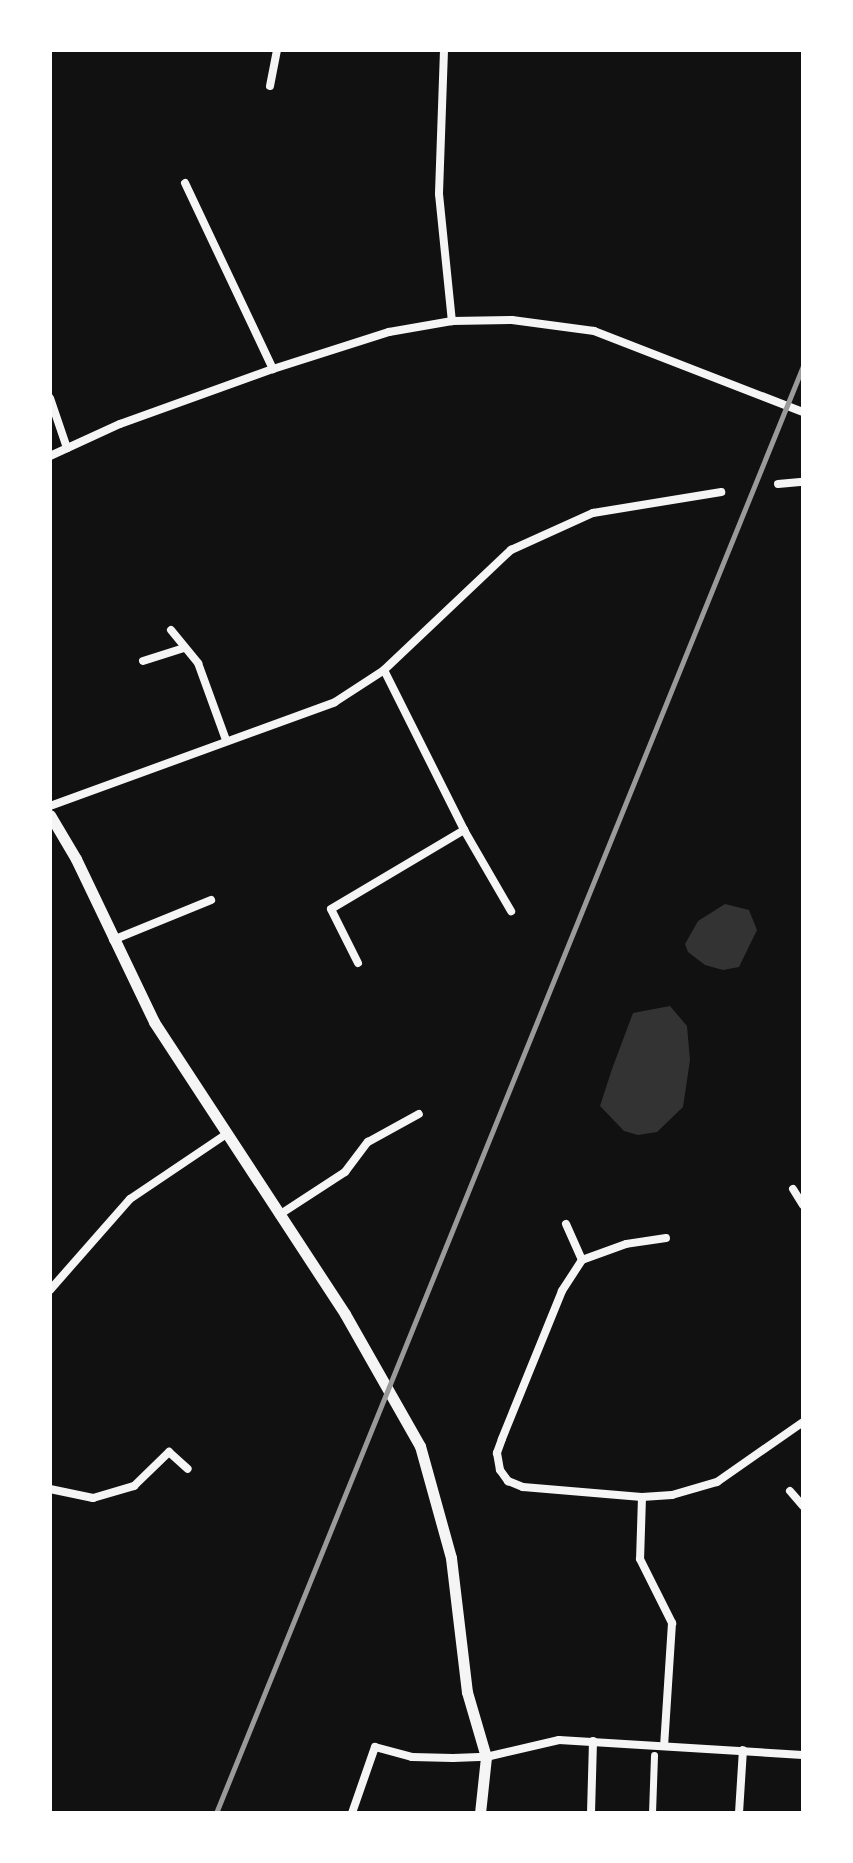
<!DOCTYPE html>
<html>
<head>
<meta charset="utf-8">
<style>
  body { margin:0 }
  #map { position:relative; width:853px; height:1863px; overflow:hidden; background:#111; font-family:"Varela Round",sans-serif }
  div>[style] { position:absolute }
  .water>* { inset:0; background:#333 }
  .pedestrian>* { height:7px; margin:-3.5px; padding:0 3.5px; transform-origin:3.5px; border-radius:3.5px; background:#f5f5f5 }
  .minor>* { height:8px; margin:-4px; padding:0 4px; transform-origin:4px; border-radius:4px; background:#f5f5f5 }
  .tertiary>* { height:11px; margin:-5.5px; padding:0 5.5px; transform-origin:5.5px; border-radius:5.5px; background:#f5f5f5 }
  .rail>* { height:5px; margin:-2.5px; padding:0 2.5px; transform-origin:2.5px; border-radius:2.5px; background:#9a9a9a }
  span { translate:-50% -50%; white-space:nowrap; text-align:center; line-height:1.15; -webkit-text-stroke:8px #fff; paint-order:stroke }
  .frame { position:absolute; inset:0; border:52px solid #fff; pointer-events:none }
</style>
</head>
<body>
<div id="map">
  <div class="water">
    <div style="clip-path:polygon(725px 904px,749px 910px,757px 930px,739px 967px,723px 970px,705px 965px,688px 952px,685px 944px,698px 921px)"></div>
    <div style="clip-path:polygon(670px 1006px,687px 1026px,690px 1060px,683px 1107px,657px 1132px,638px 1135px,624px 1131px,600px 1106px,612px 1069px,633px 1013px)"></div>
  </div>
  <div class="pedestrian">
    <div style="left:652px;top:1813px;width:58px;rotate:-88deg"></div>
  </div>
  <div class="minor">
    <div style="left:444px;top:50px;width:144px;rotate:92deg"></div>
    <div style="left:439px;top:194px;width:128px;rotate:84.2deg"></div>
    <div style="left:270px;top:86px;width:37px;rotate:-79deg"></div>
    <div style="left:185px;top:183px;width:206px;rotate:64.7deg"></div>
    <div style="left:50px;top:398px;width:53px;rotate:71.2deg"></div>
    <div style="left:50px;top:456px;width:77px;rotate:-24.6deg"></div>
    <div style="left:120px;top:424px;width:163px;rotate:-19.8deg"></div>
    <div style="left:273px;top:369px;width:122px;rotate:-17.7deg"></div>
    <div style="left:389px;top:332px;width:64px;rotate:-9.9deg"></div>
    <div style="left:452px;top:321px;width:60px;rotate:-1deg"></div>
    <div style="left:512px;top:320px;width:83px;rotate:7.6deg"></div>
    <div style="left:594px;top:331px;width:224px;rotate:21.2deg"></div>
    <div style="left:778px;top:484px;width:25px;rotate:-5deg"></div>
    <div style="left:171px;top:630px;width:43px;rotate:50.7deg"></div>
    <div style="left:198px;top:663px;width:82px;rotate:70deg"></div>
    <div style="left:143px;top:661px;width:43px;rotate:-17.6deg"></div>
    <div style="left:384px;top:670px;width:179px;rotate:63.4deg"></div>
    <div style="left:464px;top:830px;width:94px;rotate:59.9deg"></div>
    <div style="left:50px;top:806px;width:303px;rotate:-20deg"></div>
    <div style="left:335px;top:702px;width:59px;rotate:-33.1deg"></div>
    <div style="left:384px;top:670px;width:175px;rotate:-43.4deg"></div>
    <div style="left:511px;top:550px;width:90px;rotate:-24.3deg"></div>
    <div style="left:593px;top:513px;width:130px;rotate:-9.3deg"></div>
    <div style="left:113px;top:940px;width:106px;rotate:-22.2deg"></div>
    <div style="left:358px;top:963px;width:60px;rotate:-116.6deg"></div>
    <div style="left:331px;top:909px;width:155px;rotate:-30.7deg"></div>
    <div style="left:793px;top:1189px;width:19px;rotate:58deg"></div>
    <div style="left:279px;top:1215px;width:79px;rotate:-33.1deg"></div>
    <div style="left:345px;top:1172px;width:38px;rotate:-53deg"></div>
    <div style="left:368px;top:1142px;width:58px;rotate:-28.8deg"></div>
    <div style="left:566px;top:1224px;width:39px;rotate:66deg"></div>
    <div style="left:666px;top:1238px;width:40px;rotate:171.5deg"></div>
    <div style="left:626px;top:1244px;width:47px;rotate:160deg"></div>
    <div style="left:582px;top:1260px;width:37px;rotate:123deg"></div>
    <div style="left:562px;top:1291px;width:160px;rotate:112.1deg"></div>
    <div style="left:502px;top:1439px;width:15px;rotate:110deg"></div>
    <div style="left:497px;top:1453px;width:17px;rotate:80deg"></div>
    <div style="left:500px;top:1470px;width:14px;rotate:54deg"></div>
    <div style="left:508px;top:1481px;width:16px;rotate:22deg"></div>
    <div style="left:523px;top:1487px;width:119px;rotate:4.8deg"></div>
    <div style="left:642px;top:1497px;width:30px;rotate:-4deg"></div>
    <div style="left:672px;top:1495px;width:47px;rotate:-16.1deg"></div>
    <div style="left:717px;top:1482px;width:105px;rotate:-34.9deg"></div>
    <div style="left:50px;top:1290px;width:121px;rotate:-48.7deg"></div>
    <div style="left:130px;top:1199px;width:115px;rotate:-34deg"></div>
    <div style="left:50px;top:1489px;width:44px;rotate:11.8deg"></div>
    <div style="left:93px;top:1498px;width:43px;rotate:-16.3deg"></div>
    <div style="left:134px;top:1486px;width:49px;rotate:-44.2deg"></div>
    <div style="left:169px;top:1452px;width:25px;rotate:42deg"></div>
    <div style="left:790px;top:1491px;width:20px;rotate:49deg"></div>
    <div style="left:642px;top:1497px;width:62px;rotate:91.8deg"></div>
    <div style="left:640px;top:1559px;width:72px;rotate:63.4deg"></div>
    <div style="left:672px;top:1623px;width:123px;rotate:93.7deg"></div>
    <div style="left:352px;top:1813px;width:70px;rotate:-70.8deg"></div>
    <div style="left:375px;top:1747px;width:38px;rotate:15deg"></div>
    <div style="left:412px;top:1757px;width:41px;rotate:1.4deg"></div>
    <div style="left:453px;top:1758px;width:33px;rotate:-2deg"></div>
    <div style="left:486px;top:1757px;width:75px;rotate:-13.1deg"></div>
    <div style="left:559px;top:1740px;width:244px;rotate:3.5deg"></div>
    <div style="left:591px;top:1813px;width:72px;rotate:-88.4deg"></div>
    <div style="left:739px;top:1813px;width:63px;rotate:-86.4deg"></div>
  </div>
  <div class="tertiary">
    <div style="left:50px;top:815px;width:51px;rotate:59.4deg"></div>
    <div style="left:76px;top:859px;width:181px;rotate:64.4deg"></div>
    <div style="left:154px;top:1022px;width:349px;rotate:56.8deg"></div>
    <div style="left:345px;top:1314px;width:152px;rotate:60.4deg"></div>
    <div style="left:420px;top:1446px;width:116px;rotate:74.5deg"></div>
    <div style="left:451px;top:1558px;width:135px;rotate:83.2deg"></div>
    <div style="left:467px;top:1692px;width:68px;rotate:73.7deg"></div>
    <div style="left:486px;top:1757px;width:56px;rotate:96.1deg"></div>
  </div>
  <div class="rail">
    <div style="left:216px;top:1813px;width:1562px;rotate:-67.92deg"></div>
  </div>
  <div class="frame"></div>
</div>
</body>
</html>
